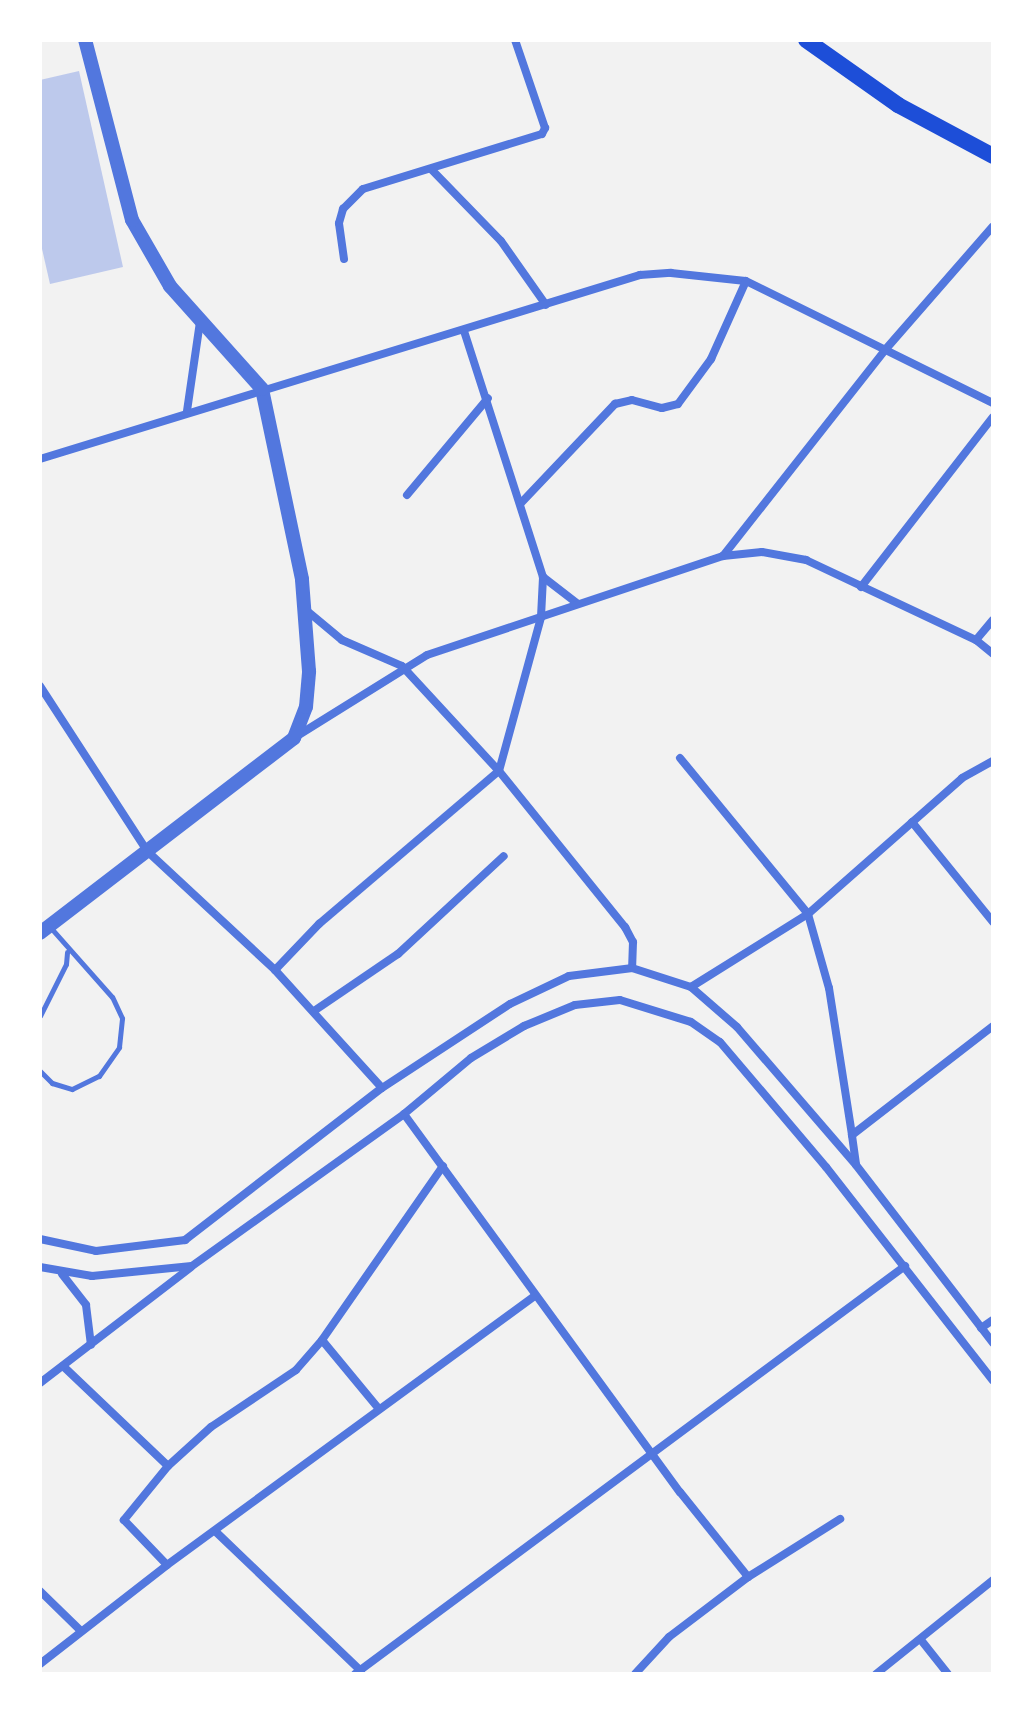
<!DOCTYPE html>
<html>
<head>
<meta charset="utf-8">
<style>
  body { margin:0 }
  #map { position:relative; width:1033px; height:1714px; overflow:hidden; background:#f2f2f2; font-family:Karla,sans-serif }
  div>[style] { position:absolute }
  .building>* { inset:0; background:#bdc9ec }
  .service>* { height:5px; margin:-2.5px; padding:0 2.5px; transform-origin:2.5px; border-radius:2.5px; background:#5277de }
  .minor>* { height:8px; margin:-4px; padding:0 4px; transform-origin:4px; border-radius:4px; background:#5277de }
  .tertiary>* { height:14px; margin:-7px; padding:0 7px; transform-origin:7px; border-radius:7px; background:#5277de }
  .primary>* { height:16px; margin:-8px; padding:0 8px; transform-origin:8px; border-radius:8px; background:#1d4ed8 }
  span { translate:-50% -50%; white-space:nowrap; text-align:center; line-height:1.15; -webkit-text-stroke:8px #fff; paint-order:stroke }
  .frame { position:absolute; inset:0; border:42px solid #fff; pointer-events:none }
</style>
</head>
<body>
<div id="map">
  <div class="building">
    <div style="clip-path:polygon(79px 71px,123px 267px,50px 284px,40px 240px,40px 80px)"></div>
  </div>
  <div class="service">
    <div style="left:40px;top:1016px;width:58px;rotate:-63.4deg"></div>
    <div style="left:66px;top:964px;width:12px;rotate:-85deg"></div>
    <div style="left:40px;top:1071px;width:17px;rotate:45deg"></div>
    <div style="left:52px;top:1083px;width:21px;rotate:17deg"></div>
    <div style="left:72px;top:1089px;width:30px;rotate:-26deg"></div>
    <div style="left:99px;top:1076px;width:35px;rotate:-55deg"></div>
    <div style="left:119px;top:1047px;width:29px;rotate:-84deg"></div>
    <div style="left:122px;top:1018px;width:23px;rotate:-115deg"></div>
    <div style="left:112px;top:997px;width:94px;rotate:-131.5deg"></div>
  </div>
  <div class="minor">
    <div style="left:431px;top:169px;width:100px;rotate:45.8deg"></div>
    <div style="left:501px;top:241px;width:78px;rotate:54.9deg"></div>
    <div style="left:344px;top:259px;width:36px;rotate:-98deg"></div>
    <div style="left:339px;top:223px;width:15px;rotate:-74deg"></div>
    <div style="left:343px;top:209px;width:28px;rotate:-45deg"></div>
    <div style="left:363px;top:189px;width:187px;rotate:-17.1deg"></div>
    <div style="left:542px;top:134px;width:7px;rotate:-63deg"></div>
    <div style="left:545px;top:128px;width:93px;rotate:-108.8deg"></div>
    <div style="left:187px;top:411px;width:90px;rotate:-81.7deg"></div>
    <div style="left:40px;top:459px;width:628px;rotate:-17.05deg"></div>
    <div style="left:640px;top:275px;width:31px;rotate:-4deg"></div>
    <div style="left:671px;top:273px;width:75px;rotate:6.1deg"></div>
    <div style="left:746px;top:281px;width:275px;rotate:26.3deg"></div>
    <div style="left:407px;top:495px;width:126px;rotate:-50.1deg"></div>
    <div style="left:521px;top:503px;width:137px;rotate:-46.5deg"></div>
    <div style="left:615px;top:404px;width:17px;rotate:-13deg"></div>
    <div style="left:632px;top:400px;width:31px;rotate:15deg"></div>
    <div style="left:662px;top:408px;width:16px;rotate:-14deg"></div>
    <div style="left:678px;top:404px;width:56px;rotate:-53.7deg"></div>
    <div style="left:711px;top:359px;width:85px;rotate:-65.8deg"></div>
    <div style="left:723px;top:556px;width:262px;rotate:-51.8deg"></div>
    <div style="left:885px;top:350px;width:164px;rotate:-48.9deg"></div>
    <div style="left:543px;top:577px;width:44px;rotate:37.6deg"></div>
    <div style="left:861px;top:587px;width:215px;rotate:-52.2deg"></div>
    <div style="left:306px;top:610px;width:47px;rotate:39.8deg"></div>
    <div style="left:342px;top:640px;width:65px;rotate:23.4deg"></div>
    <div style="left:402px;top:666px;width:143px;rotate:47.3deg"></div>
    <div style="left:499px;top:771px;width:201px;rotate:51.1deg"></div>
    <div style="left:625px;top:927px;width:17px;rotate:62deg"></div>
    <div style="left:633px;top:942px;width:26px;rotate:92deg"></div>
    <div style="left:976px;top:640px;width:26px;rotate:-50deg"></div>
    <div style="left:40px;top:686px;width:197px;rotate:57deg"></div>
    <div style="left:147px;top:851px;width:175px;rotate:42.9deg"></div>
    <div style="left:275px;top:970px;width:159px;rotate:47.8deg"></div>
    <div style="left:297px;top:736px;width:153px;rotate:-31.9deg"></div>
    <div style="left:427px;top:655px;width:312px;rotate:-18.5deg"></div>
    <div style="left:723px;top:556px;width:39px;rotate:-6deg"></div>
    <div style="left:762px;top:552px;width:45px;rotate:10.3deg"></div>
    <div style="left:806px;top:560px;width:188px;rotate:25.2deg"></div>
    <div style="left:976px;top:640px;width:22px;rotate:39deg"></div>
    <div style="left:680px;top:758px;width:202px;rotate:50.6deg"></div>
    <div style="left:808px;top:914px;width:77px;rotate:74.2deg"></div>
    <div style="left:829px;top:988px;width:149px;rotate:81.1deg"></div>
    <div style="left:912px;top:822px;width:129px;rotate:51deg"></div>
    <div style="left:275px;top:970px;width:64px;rotate:-46.3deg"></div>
    <div style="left:319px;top:924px;width:236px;rotate:-40.4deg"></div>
    <div style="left:499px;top:771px;width:160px;rotate:-74.7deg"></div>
    <div style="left:541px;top:617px;width:40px;rotate:-87.1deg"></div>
    <div style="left:543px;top:577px;width:258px;rotate:-107.8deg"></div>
    <div style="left:691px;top:987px;width:138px;rotate:-32deg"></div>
    <div style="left:808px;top:914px;width:205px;rotate:-41.4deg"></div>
    <div style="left:962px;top:778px;width:35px;rotate:-29deg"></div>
    <div style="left:314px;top:1011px;width:102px;rotate:-34.2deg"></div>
    <div style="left:398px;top:954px;width:144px;rotate:-42.8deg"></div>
    <div style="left:404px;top:1114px;width:468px;rotate:53.9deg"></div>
    <div style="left:680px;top:1492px;width:109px;rotate:51.3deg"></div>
    <div style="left:748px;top:1577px;width:99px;rotate:142.8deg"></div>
    <div style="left:669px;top:1637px;width:50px;rotate:132.6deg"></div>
    <div style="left:856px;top:1164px;width:29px;rotate:-98deg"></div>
    <div style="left:852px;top:1135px;width:178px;rotate:-37.7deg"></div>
    <div style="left:40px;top:1239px;width:57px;rotate:12.1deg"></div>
    <div style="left:96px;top:1251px;width:90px;rotate:-7deg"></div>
    <div style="left:185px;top:1240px;width:249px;rotate:-37.7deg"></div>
    <div style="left:382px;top:1088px;width:153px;rotate:-33.3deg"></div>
    <div style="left:510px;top:1004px;width:65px;rotate:-25.4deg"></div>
    <div style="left:569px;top:976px;width:64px;rotate:-7.2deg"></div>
    <div style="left:632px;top:968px;width:62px;rotate:17.9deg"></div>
    <div style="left:691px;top:987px;width:61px;rotate:41deg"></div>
    <div style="left:737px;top:1027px;width:182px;rotate:49.2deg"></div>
    <div style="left:856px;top:1165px;width:225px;rotate:52.4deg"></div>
    <div style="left:40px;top:1267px;width:53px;rotate:9.8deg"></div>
    <div style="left:92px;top:1276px;width:100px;rotate:-5.7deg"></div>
    <div style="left:192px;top:1266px;width:261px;rotate:-35.6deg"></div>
    <div style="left:404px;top:1114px;width:87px;rotate:-39.9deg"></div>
    <div style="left:471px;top:1058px;width:62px;rotate:-31.1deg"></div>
    <div style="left:524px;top:1026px;width:55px;rotate:-22.4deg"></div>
    <div style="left:575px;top:1005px;width:45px;rotate:-6.3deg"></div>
    <div style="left:620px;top:1000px;width:74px;rotate:17.2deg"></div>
    <div style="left:691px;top:1022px;width:35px;rotate:35deg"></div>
    <div style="left:720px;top:1042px;width:164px;rotate:49.7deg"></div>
    <div style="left:826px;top:1167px;width:271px;rotate:52deg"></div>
    <div style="left:62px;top:1274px;width:39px;rotate:52deg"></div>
    <div style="left:86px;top:1305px;width:40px;rotate:82.9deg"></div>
    <div style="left:981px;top:1328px;width:14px;rotate:-34deg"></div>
    <div style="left:63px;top:1366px;width:145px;rotate:43.6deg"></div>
    <div style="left:168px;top:1466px;width:70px;rotate:129.2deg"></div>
    <div style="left:124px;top:1520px;width:62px;rotate:46.3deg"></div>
    <div style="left:40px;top:1383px;width:190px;rotate:-37.5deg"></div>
    <div style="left:379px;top:1409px;width:89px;rotate:-129.6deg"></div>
    <div style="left:322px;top:1340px;width:212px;rotate:-55.2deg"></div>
    <div style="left:168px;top:1466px;width:58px;rotate:-42.2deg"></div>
    <div style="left:211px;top:1427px;width:102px;rotate:-33.8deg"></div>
    <div style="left:296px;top:1370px;width:40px;rotate:-49deg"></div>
    <div style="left:215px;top:1531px;width:202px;rotate:43.8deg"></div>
    <div style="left:748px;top:1577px;width:109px;rotate:-32.2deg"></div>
    <div style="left:40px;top:1591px;width:56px;rotate:44.3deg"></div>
    <div style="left:921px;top:1640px;width:43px;rotate:51.5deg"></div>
    <div style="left:40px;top:1664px;width:161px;rotate:-37.9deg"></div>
    <div style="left:167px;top:1565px;width:456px;rotate:-36.2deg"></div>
    <div style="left:355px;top:1674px;width:685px;rotate:-36.57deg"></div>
    <div style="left:876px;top:1674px;width:150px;rotate:-38.8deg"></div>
  </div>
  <div class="tertiary">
    <div style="left:40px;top:933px;width:320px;rotate:-37.5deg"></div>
    <div style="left:294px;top:738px;width:33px;rotate:-69deg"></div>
    <div style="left:306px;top:707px;width:36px;rotate:-85deg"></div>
    <div style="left:309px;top:671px;width:92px;rotate:-94.4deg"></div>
    <div style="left:302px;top:579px;width:194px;rotate:-101.9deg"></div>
    <div style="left:262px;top:389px;width:138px;rotate:-131.8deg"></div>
    <div style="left:170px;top:286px;width:76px;rotate:-119.9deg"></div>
    <div style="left:132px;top:220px;width:186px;rotate:-104.6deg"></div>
  </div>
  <div class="primary">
    <div style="left:806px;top:40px;width:113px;rotate:35.2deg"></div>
    <div style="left:898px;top:105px;width:108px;rotate:28.2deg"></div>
  </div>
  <div class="frame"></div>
</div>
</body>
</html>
